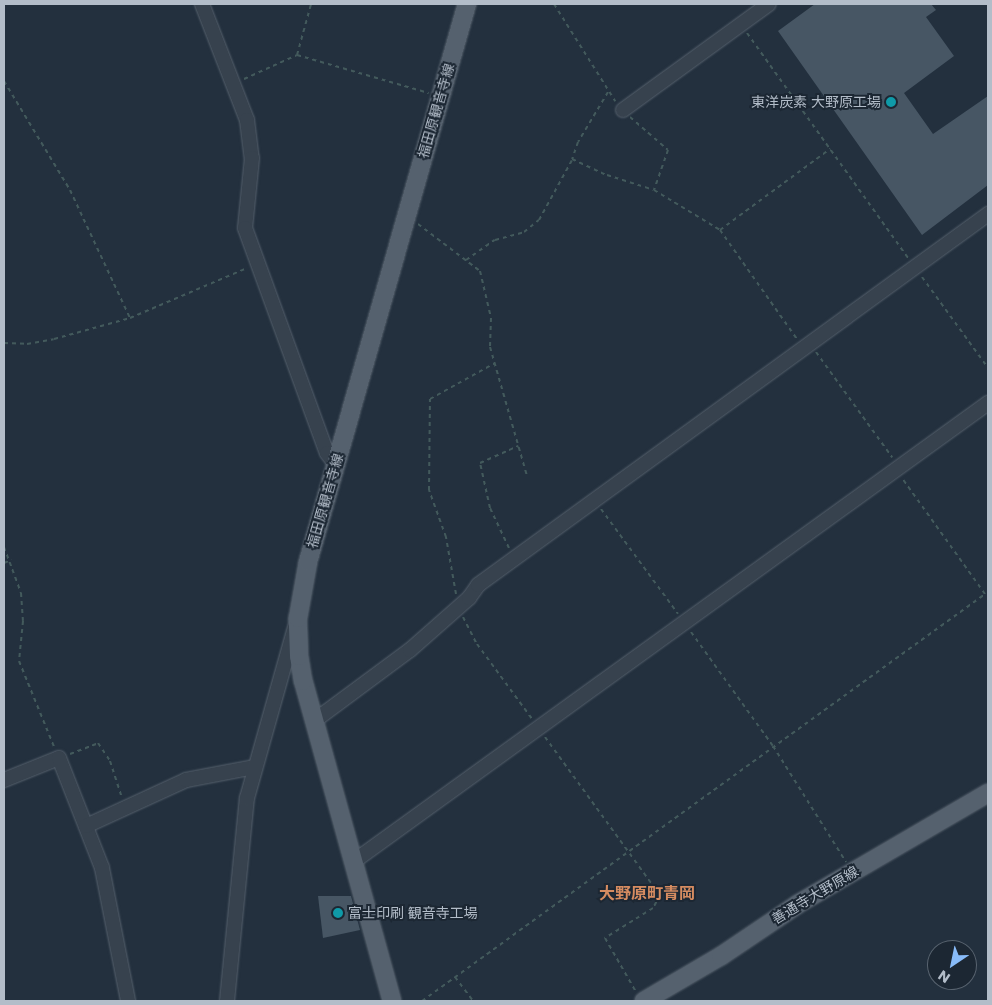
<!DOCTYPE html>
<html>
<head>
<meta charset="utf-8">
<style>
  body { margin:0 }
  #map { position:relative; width:992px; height:1005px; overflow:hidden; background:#23303e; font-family:Poppins,"Noto Sans JP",sans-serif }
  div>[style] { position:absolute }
  .building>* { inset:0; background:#475664 }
  .path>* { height:2px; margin-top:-1px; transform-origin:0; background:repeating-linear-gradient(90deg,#435a5c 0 4px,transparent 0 8px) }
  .roads { filter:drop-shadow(0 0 1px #55606c) drop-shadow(0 0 1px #55606c) }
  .minor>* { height:14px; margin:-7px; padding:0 7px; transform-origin:7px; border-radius:7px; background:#37424e }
  .major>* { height:18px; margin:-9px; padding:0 9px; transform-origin:9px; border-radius:9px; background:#55616e }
  .dots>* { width:14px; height:14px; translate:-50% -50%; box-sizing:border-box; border:2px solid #1c2733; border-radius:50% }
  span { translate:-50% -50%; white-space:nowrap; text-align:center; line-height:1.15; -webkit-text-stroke:4px #1c2733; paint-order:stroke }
  .poi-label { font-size:14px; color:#b3bdc9 }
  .right { translate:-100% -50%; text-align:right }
  .left { translate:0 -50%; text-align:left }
  .street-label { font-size:14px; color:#b3bdc9 }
  .quarter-label { font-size:16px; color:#d68c61; font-weight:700 }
  .frame { position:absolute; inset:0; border:5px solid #b3bdc9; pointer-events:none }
  .north { position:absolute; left:927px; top:940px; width:50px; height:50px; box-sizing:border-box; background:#1c2733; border:1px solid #58636f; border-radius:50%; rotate:214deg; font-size:14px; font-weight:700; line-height:20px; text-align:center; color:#b3bdc9 }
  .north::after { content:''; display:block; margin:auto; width:18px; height:22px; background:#88bbf9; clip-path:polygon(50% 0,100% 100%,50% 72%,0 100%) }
</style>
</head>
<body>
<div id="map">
  <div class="building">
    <div style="clip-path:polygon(815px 4px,931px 4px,936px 10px,926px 17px,954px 56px,904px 93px,933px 134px,988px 96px,988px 185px,922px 235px,778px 31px)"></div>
    <div style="clip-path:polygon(318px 896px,351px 896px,360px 930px,323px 938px)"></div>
  </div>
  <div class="path">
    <div style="left:554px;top:4px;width:115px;rotate:57.8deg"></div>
    <div style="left:747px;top:33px;width:278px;rotate:54.4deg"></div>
    <div style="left:297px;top:55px;width:53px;rotate:-74.6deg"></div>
    <div style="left:244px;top:79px;width:58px;rotate:-24.4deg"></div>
    <div style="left:297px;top:55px;width:137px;rotate:16.1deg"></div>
    <div style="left:4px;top:81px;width:127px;rotate:58.8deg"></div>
    <div style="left:70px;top:190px;width:141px;rotate:64.9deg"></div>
    <div style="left:608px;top:92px;width:58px;rotate:121deg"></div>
    <div style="left:578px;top:142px;width:18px;rotate:109deg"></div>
    <div style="left:572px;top:159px;width:38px;rotate:25deg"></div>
    <div style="left:607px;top:175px;width:49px;rotate:17.7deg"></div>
    <div style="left:654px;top:190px;width:77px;rotate:31.2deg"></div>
    <div style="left:720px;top:230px;width:133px;rotate:54.8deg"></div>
    <div style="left:630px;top:117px;width:50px;rotate:41deg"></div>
    <div style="left:668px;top:150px;width:42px;rotate:109.3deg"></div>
    <div style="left:418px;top:224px;width:78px;rotate:37.2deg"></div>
    <div style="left:480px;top:271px;width:48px;rotate:76.8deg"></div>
    <div style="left:491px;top:318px;width:29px;rotate:92deg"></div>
    <div style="left:490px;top:347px;width:134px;rotate:74deg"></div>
    <div style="left:720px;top:230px;width:137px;rotate:-36.4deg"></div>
    <div style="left:466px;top:260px;width:35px;rotate:-35deg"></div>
    <div style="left:495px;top:240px;width:30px;rotate:-15deg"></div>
    <div style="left:524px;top:232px;width:19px;rotate:-39deg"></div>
    <div style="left:539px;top:220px;width:68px;rotate:-61.2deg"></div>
    <div style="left:922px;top:277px;width:112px;rotate:54deg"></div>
    <div style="left:4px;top:343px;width:23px;rotate:2deg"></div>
    <div style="left:27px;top:344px;width:27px;rotate:-10deg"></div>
    <div style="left:54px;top:339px;width:79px;rotate:-15.4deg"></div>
    <div style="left:130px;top:318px;width:127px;rotate:-23.1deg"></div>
    <div style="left:816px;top:352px;width:130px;rotate:54.1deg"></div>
    <div style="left:601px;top:509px;width:130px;rotate:53.7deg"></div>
    <div style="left:4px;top:547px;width:49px;rotate:69.7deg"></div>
    <div style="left:21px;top:593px;width:28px;rotate:86deg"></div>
    <div style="left:23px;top:621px;width:40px;rotate:95.7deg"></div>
    <div style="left:19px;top:661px;width:95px;rotate:67.8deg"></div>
    <div style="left:509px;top:548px;width:44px;rotate:-115.4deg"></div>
    <div style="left:490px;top:508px;width:46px;rotate:-102.5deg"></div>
    <div style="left:480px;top:463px;width:42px;rotate:-24.1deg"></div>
    <div style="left:4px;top:563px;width:8px;rotate:-23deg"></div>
    <div style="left:456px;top:594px;width:58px;rotate:-100deg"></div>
    <div style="left:446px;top:537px;width:50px;rotate:-109.9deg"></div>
    <div style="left:429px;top:490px;width:91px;rotate:-89.4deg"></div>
    <div style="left:430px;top:399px;width:74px;rotate:-29deg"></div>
    <div style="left:463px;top:617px;width:30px;rotate:63deg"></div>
    <div style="left:477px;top:644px;width:93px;rotate:53.7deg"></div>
    <div style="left:691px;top:632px;width:140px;rotate:54.3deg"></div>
    <div style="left:773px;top:746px;width:137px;rotate:57.8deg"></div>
    <div style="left:545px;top:737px;width:195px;rotate:54deg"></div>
    <div style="left:660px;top:895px;width:15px;rotate:118deg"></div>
    <div style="left:653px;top:908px;width:57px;rotate:148deg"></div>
    <div style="left:605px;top:938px;width:62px;rotate:60.1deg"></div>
    <div style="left:70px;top:754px;width:30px;rotate:-21deg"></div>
    <div style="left:98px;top:743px;width:22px;rotate:56deg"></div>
    <div style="left:110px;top:761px;width:39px;rotate:72deg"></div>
    <div style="left:455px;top:977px;width:30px;rotate:53deg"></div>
    <div style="left:422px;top:1001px;width:695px;rotate:-35.86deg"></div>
    <div style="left:985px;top:594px;width:143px;rotate:-125.6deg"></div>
  </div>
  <div class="roads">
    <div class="minor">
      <div style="left:202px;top:4px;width:124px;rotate:68.8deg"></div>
      <div style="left:247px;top:120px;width:38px;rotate:83deg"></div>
      <div style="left:252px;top:158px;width:70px;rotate:95.7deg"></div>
      <div style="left:245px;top:228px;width:239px;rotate:70deg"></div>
      <div style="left:327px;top:453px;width:15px;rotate:53deg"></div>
      <div style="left:623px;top:110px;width:180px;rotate:-36deg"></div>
      <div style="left:314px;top:721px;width:119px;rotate:-36.5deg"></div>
      <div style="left:410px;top:650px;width:79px;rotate:-41.4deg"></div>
      <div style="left:469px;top:598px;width:16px;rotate:-55deg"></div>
      <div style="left:478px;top:585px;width:631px;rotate:-36.03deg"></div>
      <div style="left:4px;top:780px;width:59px;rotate:-21.8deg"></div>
      <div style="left:59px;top:758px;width:118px;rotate:68.6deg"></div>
      <div style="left:102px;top:868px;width:136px;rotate:78.9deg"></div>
      <div style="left:86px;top:826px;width:110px;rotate:-24.7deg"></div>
      <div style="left:186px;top:780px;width:69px;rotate:-10.8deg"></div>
      <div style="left:353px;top:862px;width:784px;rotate:-35.86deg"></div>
      <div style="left:227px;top:1001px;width:204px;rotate:-84.4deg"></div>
      <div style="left:247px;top:798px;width:178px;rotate:-74.3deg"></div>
    </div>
    <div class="major">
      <div style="left:392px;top:1001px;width:332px;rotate:-105.5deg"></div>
      <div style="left:303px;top:681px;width:25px;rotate:-99deg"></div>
      <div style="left:299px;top:656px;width:38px;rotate:-92deg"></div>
      <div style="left:298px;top:618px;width:57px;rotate:-79.9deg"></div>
      <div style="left:308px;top:562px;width:580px;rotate:-74.1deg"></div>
      <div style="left:644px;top:1001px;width:89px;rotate:-30.3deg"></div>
      <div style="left:721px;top:956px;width:93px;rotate:-34deg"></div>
      <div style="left:798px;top:904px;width:220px;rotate:-30.3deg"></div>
    </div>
  </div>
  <div class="dots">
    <div style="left:891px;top:102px;background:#0f9aa8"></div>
    <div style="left:338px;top:913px;background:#0f9aa8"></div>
  </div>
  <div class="poi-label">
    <span class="right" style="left:881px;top:102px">東洋炭素 大野原工場</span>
    <span class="left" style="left:348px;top:913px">富士印刷 観音寺工場</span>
  </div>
  <div class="street-label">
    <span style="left:436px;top:111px;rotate:-74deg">福田原観音寺線</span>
    <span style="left:325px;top:501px;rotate:-74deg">福田原観音寺線</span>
    <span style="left:815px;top:895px;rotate:-31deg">善通寺大野原線</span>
  </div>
  <div class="quarter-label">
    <span style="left:647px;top:894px">大野原町青岡</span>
  </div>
  <div class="frame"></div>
  <div class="north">N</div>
</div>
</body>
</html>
